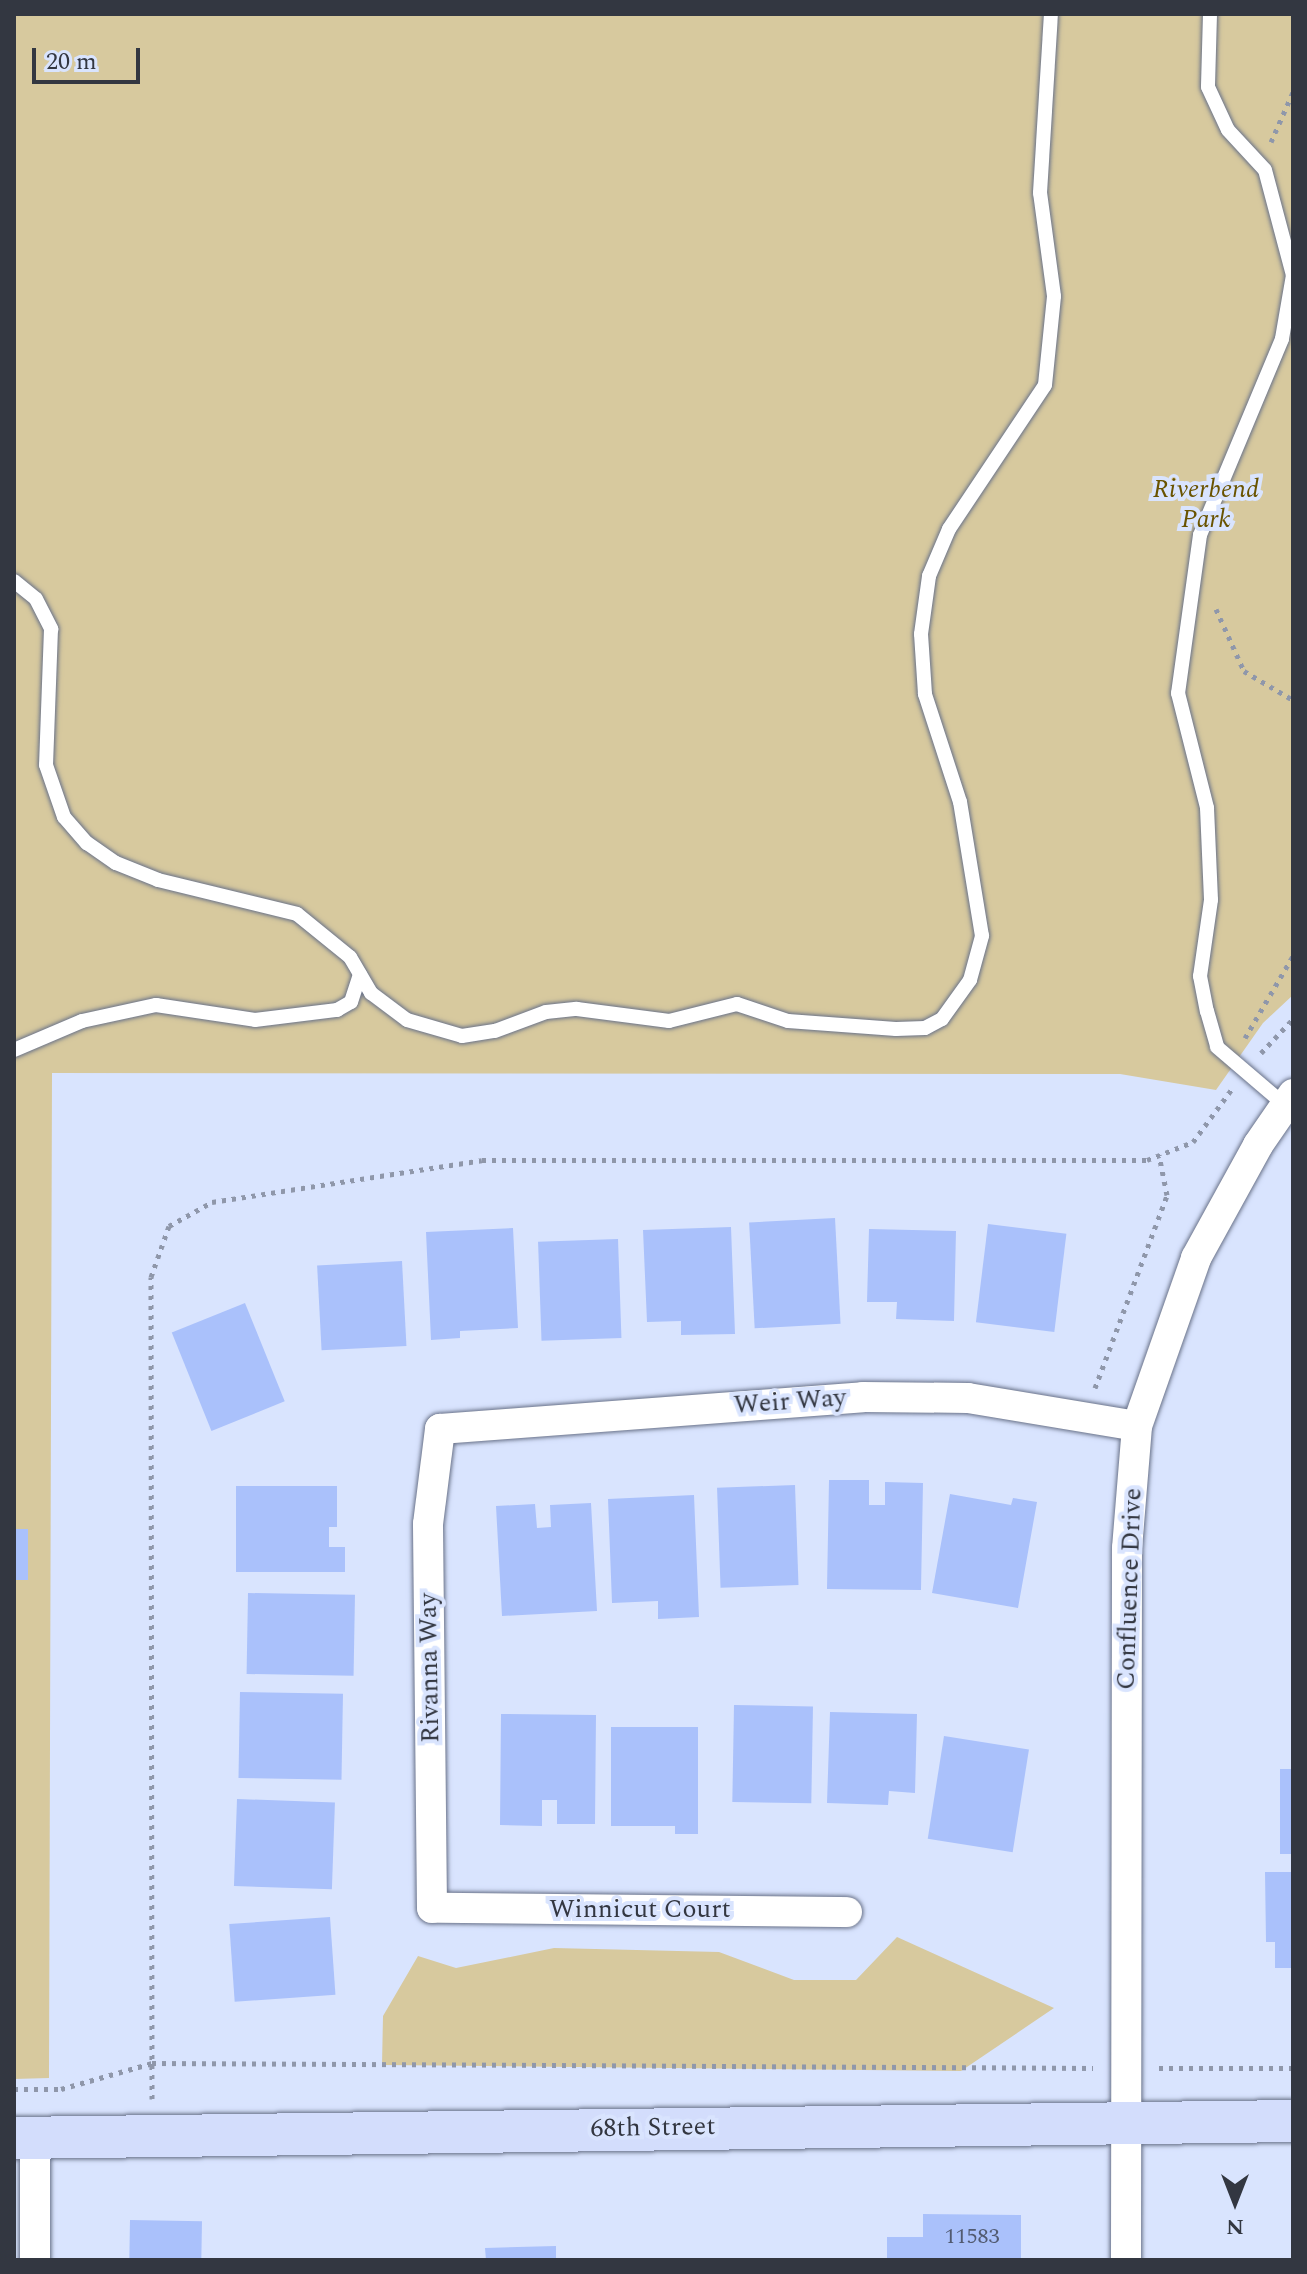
<!DOCTYPE html>
<html>
<head>
<meta charset="utf-8">
<style>
  body { margin:0 }
  #map { position:relative; width:1307px; height:2274px; overflow:hidden; background:#d9e4fe; font-family:Spectral,serif }
  div>[style] { position:absolute }
  .green>* { inset:0; background:#d7c99e }
  .building>* { inset:0; background:#aac1fb; transform-origin:0 0 }
  .path>* { height:5px; margin-top:-2.5px; transform-origin:0; background:repeating-linear-gradient(90deg,#8f97aa 0 4px,transparent 0 10px) }
  .roads { filter:drop-shadow(0 0 2px #697289) drop-shadow(0 0 2px #697289) }
  .lane>* { height:14px; margin:-7px; padding:0 7px; transform-origin:7px; border-radius:7px; background:#fff }
  .street>* { height:30px; margin:-15px; padding:0 15px; transform-origin:15px; border-radius:15px; background:#fff }
  .secondary>* { height:42px; margin:-21px; padding:0 21px; transform-origin:21px; border-radius:21px; background:#d3ddfc }
  span { translate:-50% -50%; white-space:nowrap; text-align:center; line-height:1.15; -webkit-text-stroke:8px #d9e4fe; paint-order:stroke }
  .number-label { font-size:22px; color:#515a70 }
  .number-label span { -webkit-text-stroke-width:0 }
  .park-label { font-size:26px; color:#695300; font-style:italic }
  .street-label { font-size:26px; color:#333741 }
  .frame { position:absolute; inset:0; border:16px solid #333741; pointer-events:none }
  .north { position:absolute; left:1195px; top:2162px; width:80px; height:80px; -webkit-text-stroke:6px #d9e4fe; paint-order:stroke; rotate:180deg; font-size:22px; font-weight:700; line-height:32px; text-align:center; color:#333741 }
  .north::after { content:''; display:block; margin:auto; width:28px; height:36px; background:#333741; clip-path:polygon(50% 0,100% 100%,50% 72%,0 100%) }
  .scale { position:absolute; left:32px; top:48px; width:108px; height:36px; box-sizing:border-box; border:4px solid #333741; border-top:0; padding-left:10px; font-size:24px; line-height:28px; white-space:nowrap; color:#333741; -webkit-text-stroke:6px #d9e4fe; paint-order:stroke }
</style>
</head>
<body>
<div id="map">
  <div class="green">
    <div style="clip-path:polygon(14px 14px,1293px 14px,1293px 995px,1263px 1023px,1216px 1090px,1120px 1074px,52px 1073px,49px 2078px,14px 2079px)"></div>
    <div style="clip-path:polygon(897px 1937px,1054px 2008px,961px 2071px,382px 2065px,383px 2016px,418px 1956px,456px 1968px,554px 1948px,719px 1952px,794px 1980px,856px 1980px)"></div>
  </div>
  <div class="building">
    <div style="left:835px;top:1218px;width:106px;height:86px;rotate:87deg"></div>
    <div style="left:988px;top:1224px;width:79px;height:99px;rotate:7deg"></div>
    <div style="clip-path:polygon(731px 1227px,735px 1334px,681px 1335px,681px 1321px,647px 1322px,643px 1230px)"></div>
    <div style="clip-path:polygon(513px 1228px,518px 1328px,460px 1331px,460px 1338px,431px 1340px,426px 1232px)"></div>
    <div style="clip-path:polygon(869px 1229px,956px 1231px,954px 1321px,896px 1319px,897px 1302px,867px 1302px)"></div>
    <div style="left:618px;top:1239px;width:99px;height:80px;rotate:88deg"></div>
    <div style="left:402px;top:1261px;width:85px;height:85px;rotate:87deg"></div>
    <div style="left:245px;top:1303px;width:106px;height:79px;rotate:68deg"></div>
    <div style="clip-path:polygon(829px 1480px,869px 1480px,869px 1505px,885px 1505px,885px 1482px,923px 1483px,921px 1590px,827px 1589px)"></div>
    <div style="left:795px;top:1485px;width:100px;height:78px;rotate:88deg"></div>
    <div style="clip-path:polygon(236px 1486px,337px 1486px,337px 1527px,329px 1527px,329px 1547px,345px 1547px,345px 1572px,236px 1572px)"></div>
    <div style="clip-path:polygon(950px 1494px,1011px 1505px,1013px 1498px,1037px 1502px,1018px 1608px,932px 1593px)"></div>
    <div style="clip-path:polygon(694px 1495px,699px 1617px,658px 1619px,658px 1601px,612px 1603px,608px 1499px)"></div>
    <div style="clip-path:polygon(591px 1503px,597px 1611px,502px 1616px,496px 1506px,535px 1504px,537px 1528px,551px 1527px,550px 1505px)"></div>
    <div style="left:14px;top:1529px;width:14px;height:51px"></div>
    <div style="left:248px;top:1593px;width:107px;height:81px;rotate:1deg"></div>
    <div style="left:240px;top:1692px;width:103px;height:86px;rotate:1deg"></div>
    <div style="left:734px;top:1705px;width:79px;height:97px;rotate:1deg"></div>
    <div style="clip-path:polygon(830px 1712px,917px 1714px,915px 1793px,889px 1791px,888px 1805px,827px 1803px)"></div>
    <div style="clip-path:polygon(501px 1714px,596px 1715px,595px 1824px,557px 1824px,557px 1800px,542px 1800px,542px 1826px,500px 1825px)"></div>
    <div style="clip-path:polygon(611px 1727px,698px 1727px,698px 1834px,675px 1834px,675px 1826px,611px 1826px)"></div>
    <div style="left:944px;top:1736px;width:86px;height:104px;rotate:9deg"></div>
    <div style="left:1280px;top:1769px;width:13px;height:85px"></div>
    <div style="left:237px;top:1799px;width:98px;height:87px;rotate:2deg"></div>
    <div style="clip-path:polygon(1265px 1872px,1293px 1872px,1293px 1968px,1275px 1968px,1275px 1942px,1266px 1942px)"></div>
    <div style="left:330px;top:1917px;width:78px;height:101px;rotate:86deg"></div>
    <div style="clip-path:polygon(923px 2214px,1021px 2215px,1021px 2260px,887px 2260px,887px 2237px,923px 2237px)"></div>
    <div style="left:130px;top:2220px;width:72px;height:40px;rotate:1deg"></div>
    <div style="clip-path:polygon(556px 2246px,556px 2260px,486px 2260px,485px 2248px)"></div>
  </div>
  <div class="path">
    <div style="left:1271px;top:142px;width:55px;rotate:-66.3deg"></div>
    <div style="left:1216px;top:609px;width:68px;rotate:65.7deg"></div>
    <div style="left:1244px;top:671px;width:57px;rotate:30.6deg"></div>
    <div style="left:1245px;top:1038px;width:95px;rotate:-59.7deg"></div>
    <div style="left:1261px;top:1053px;width:47px;rotate:-46.7deg"></div>
    <div style="left:1095px;top:1388px;width:206px;rotate:-69.5deg"></div>
    <div style="left:1167px;top:1195px;width:41px;rotate:-101.3deg"></div>
    <div style="left:1159px;top:2068px;width:134px"></div>
    <div style="left:14px;top:2089px;width:47px"></div>
    <div style="left:61px;top:2089px;width:95px;rotate:-15.9deg"></div>
    <div style="left:152px;top:2063px;width:941px;rotate:0.3deg"></div>
    <div style="left:152px;top:2099px;width:822px;rotate:-90.07deg"></div>
    <div style="left:151px;top:1277px;width:54px;rotate:-70.6deg"></div>
    <div style="left:169px;top:1226px;width:49px;rotate:-29.2deg"></div>
    <div style="left:212px;top:1202px;width:273px;rotate:-8.8deg"></div>
    <div style="left:482px;top:1160px;width:665px"></div>
    <div style="left:1147px;top:1160px;width:49px;rotate:-21.4deg"></div>
    <div style="left:1193px;top:1142px;width:66px;rotate:-53.7deg"></div>
  </div>
  <div class="roads">
    <div class="lane">
      <div style="left:1210px;top:14px;width:73px;rotate:91.6deg"></div>
      <div style="left:1208px;top:87px;width:47px;rotate:65.1deg"></div>
      <div style="left:1228px;top:130px;width:54px;rotate:47.2deg"></div>
      <div style="left:1265px;top:170px;width:109px;rotate:75.1deg"></div>
      <div style="left:1293px;top:275px;width:65px;rotate:99.8deg"></div>
      <div style="left:1282px;top:339px;width:212px;rotate:112.7deg"></div>
      <div style="left:1200px;top:535px;width:160px;rotate:97.9deg"></div>
      <div style="left:1178px;top:693px;width:119px;rotate:75.8deg"></div>
      <div style="left:1207px;top:808px;width:92px;rotate:87.5deg"></div>
      <div style="left:1211px;top:900px;width:77px;rotate:98.2deg"></div>
      <div style="left:1200px;top:976px;width:36px;rotate:79deg"></div>
      <div style="left:1207px;top:1011px;width:37px;rotate:74deg"></div>
      <div style="left:1217px;top:1047px;width:89px;rotate:40.5deg"></div>
      <div style="left:14px;top:581px;width:28px;rotate:39deg"></div>
      <div style="left:36px;top:599px;width:34px;rotate:63deg"></div>
      <div style="left:51px;top:629px;width:136px;rotate:92.1deg"></div>
      <div style="left:46px;top:765px;width:55px;rotate:70.9deg"></div>
      <div style="left:64px;top:817px;width:35px;rotate:49deg"></div>
      <div style="left:87px;top:843px;width:35px;rotate:35deg"></div>
      <div style="left:116px;top:863px;width:45px;rotate:22deg"></div>
      <div style="left:158px;top:880px;width:143px;rotate:13.7deg"></div>
      <div style="left:297px;top:914px;width:68px;rotate:39.1deg"></div>
      <div style="left:350px;top:957px;width:42px;rotate:59.7deg"></div>
      <div style="left:371px;top:993px;width:45px;rotate:36.9deg"></div>
      <div style="left:407px;top:1020px;width:57px;rotate:16.2deg"></div>
      <div style="left:462px;top:1036px;width:33px;rotate:-9deg"></div>
      <div style="left:495px;top:1031px;width:54px;rotate:-20.4deg"></div>
      <div style="left:546px;top:1012px;width:31px;rotate:-6deg"></div>
      <div style="left:577px;top:1009px;width:93px;rotate:7.4deg"></div>
      <div style="left:669px;top:1021px;width:70px;rotate:-14deg"></div>
      <div style="left:737px;top:1004px;width:54px;rotate:18.4deg"></div>
      <div style="left:788px;top:1021px;width:108px;rotate:4.2deg"></div>
      <div style="left:896px;top:1029px;width:29px;rotate:-2deg"></div>
      <div style="left:925px;top:1028px;width:19px;rotate:-28deg"></div>
      <div style="left:942px;top:1019px;width:48px;rotate:-54.3deg"></div>
      <div style="left:970px;top:980px;width:46px;rotate:-74.7deg"></div>
      <div style="left:982px;top:936px;width:136px;rotate:-99.3deg"></div>
      <div style="left:960px;top:802px;width:114px;rotate:-108deg"></div>
      <div style="left:925px;top:694px;width:60px;rotate:-93.8deg"></div>
      <div style="left:921px;top:634px;width:59px;rotate:-82.1deg"></div>
      <div style="left:929px;top:576px;width:51px;rotate:-66.9deg"></div>
      <div style="left:949px;top:529px;width:173px;rotate:-56.3deg"></div>
      <div style="left:1045px;top:385px;width:89px;rotate:-84.2deg"></div>
      <div style="left:1054px;top:296px;width:104px;rotate:-97.7deg"></div>
      <div style="left:1040px;top:193px;width:179px;rotate:-86.5deg"></div>
      <div style="left:14px;top:1050px;width:74px;rotate:-23.1deg"></div>
      <div style="left:82px;top:1021px;width:76px;rotate:-12.2deg"></div>
      <div style="left:156px;top:1005px;width:100px;rotate:8.6deg"></div>
      <div style="left:255px;top:1020px;width:83px;rotate:-7deg"></div>
      <div style="left:337px;top:1010px;width:16px;rotate:-30deg"></div>
      <div style="left:351px;top:1002px;width:29px;rotate:-72deg"></div>
    </div>
    <div class="street">
      <div style="left:847px;top:1912px;width:415px;rotate:-179.4deg"></div>
      <div style="left:432px;top:1908px;width:384px;rotate:-90.6deg"></div>
      <div style="left:428px;top:1524px;width:96px;rotate:-82.8deg"></div>
      <div style="left:440px;top:1429px;width:424px;rotate:-4.3deg"></div>
      <div style="left:863px;top:1397px;width:105px;rotate:0.5deg"></div>
      <div style="left:968px;top:1398px;width:171px;rotate:9.4deg"></div>
      <div style="left:35px;top:2138px;width:122px;rotate:90deg"></div>
      <div style="left:1126px;top:2260px;width:712px;rotate:-89.92deg"></div>
      <div style="left:1127px;top:1548px;width:122px;rotate:-85.3deg"></div>
      <div style="left:1137px;top:1426px;width:178px;rotate:-70.6deg"></div>
      <div style="left:1196px;top:1258px;width:129px;rotate:-61.2deg"></div>
      <div style="left:1258px;top:1145px;width:62px;rotate:-55.5deg"></div>
    </div>
    <div class="secondary">
      <div style="left:14px;top:2138px;width:1279px;rotate:-0.76deg"></div>
    </div>
  </div>
  <div class="number-label">
    <span style="left:972px;top:2237px">11583</span>
  </div>
  <div class="park-label">
    <span style="left:1206px;top:505px">Riverbend<br>Park</span>
  </div>
  <div class="street-label">
    <span style="left:790px;top:1402px;rotate:-4deg">Weir Way</span>
    <span style="left:1130px;top:1589px;rotate:-88deg">Confluence Drive</span>
    <span style="left:430px;top:1668px;rotate:-91deg">Rivanna Way</span>
    <span style="left:640px;top:1910px">Winnicut Court</span>
    <span style="left:653px;top:2128px;rotate:-1deg">68th Street</span>
  </div>
  <div class="frame"></div>
  <div class="north">N</div>
  <div class="scale">20 m</div>
</div>
</body>
</html>
